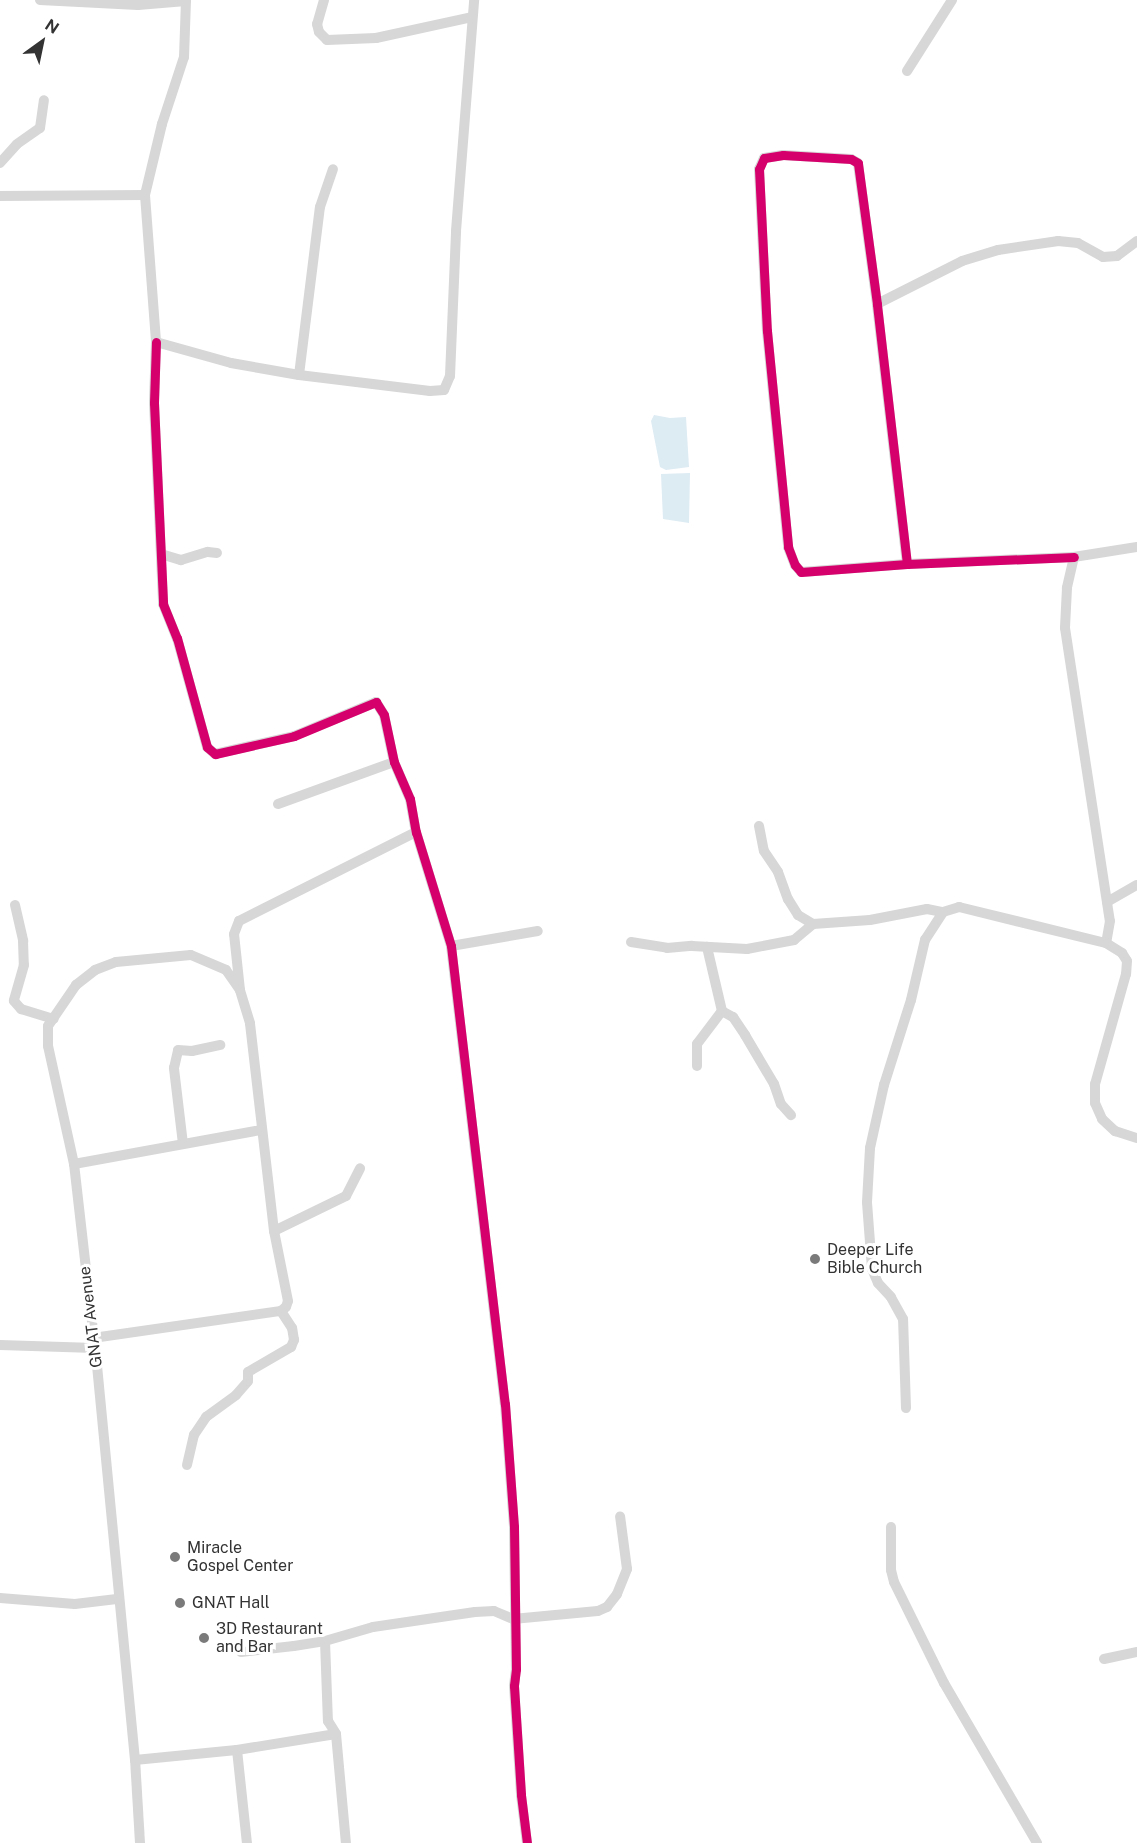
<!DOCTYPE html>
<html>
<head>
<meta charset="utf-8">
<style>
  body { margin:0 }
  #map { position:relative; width:1137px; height:1843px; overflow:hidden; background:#fff; font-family:"Public Sans",sans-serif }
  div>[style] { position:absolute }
  .water>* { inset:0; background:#ddebf3 }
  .minor>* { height:10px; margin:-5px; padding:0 5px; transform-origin:5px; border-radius:5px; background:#d7d7d7 }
  .cycleway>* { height:9px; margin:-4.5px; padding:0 4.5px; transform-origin:4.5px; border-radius:4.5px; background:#d6006c }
  .dots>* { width:16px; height:16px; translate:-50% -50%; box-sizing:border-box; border:3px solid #fff; border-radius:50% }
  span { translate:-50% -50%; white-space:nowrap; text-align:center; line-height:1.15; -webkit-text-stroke:6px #fff; paint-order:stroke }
  .poi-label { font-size:16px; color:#333 }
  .left { translate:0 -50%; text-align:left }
  .street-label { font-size:16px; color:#333 }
  .north { position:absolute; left:12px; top:12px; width:60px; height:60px; -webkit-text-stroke:4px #fff; paint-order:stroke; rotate:33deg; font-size:16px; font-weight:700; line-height:24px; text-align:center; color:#333 }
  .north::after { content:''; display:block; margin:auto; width:21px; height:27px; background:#333; clip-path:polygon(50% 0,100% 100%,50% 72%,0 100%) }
</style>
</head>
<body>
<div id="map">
  <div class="water">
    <div style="clip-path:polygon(654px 415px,670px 418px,686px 417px,689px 467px,666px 470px,660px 467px,651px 421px)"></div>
    <div style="clip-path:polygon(690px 473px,689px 523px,663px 519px,661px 474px)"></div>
  </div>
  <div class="minor">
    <div style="left:40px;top:0;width:98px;rotate:2.9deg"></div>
    <div style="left:138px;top:5px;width:48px;rotate:-4.8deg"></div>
    <div style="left:186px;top:0;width:57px;rotate:92deg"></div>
    <div style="left:184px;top:57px;width:71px;rotate:108.2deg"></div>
    <div style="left:162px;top:124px;width:73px;rotate:103.5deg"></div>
    <div style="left:145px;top:195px;width:147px;rotate:85.7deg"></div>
    <div style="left:156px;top:342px;width:78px;rotate:15.6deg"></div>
    <div style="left:231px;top:363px;width:69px;rotate:10deg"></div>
    <div style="left:299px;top:375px;width:132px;rotate:7deg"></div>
    <div style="left:430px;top:391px;width:14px;rotate:-4deg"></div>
    <div style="left:444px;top:390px;width:15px;rotate:-67deg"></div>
    <div style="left:450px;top:376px;width:145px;rotate:-87.6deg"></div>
    <div style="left:456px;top:231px;width:232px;rotate:-85.5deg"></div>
    <div style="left:324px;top:0;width:25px;rotate:106deg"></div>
    <div style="left:317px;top:24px;width:8px;rotate:76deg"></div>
    <div style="left:319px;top:32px;width:11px;rotate:45deg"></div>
    <div style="left:327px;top:40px;width:49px;rotate:-2.3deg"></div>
    <div style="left:376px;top:38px;width:98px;rotate:-12.3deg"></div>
    <div style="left:907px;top:71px;width:84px;rotate:-57.6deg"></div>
    <div style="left:0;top:163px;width:25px;rotate:-48deg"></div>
    <div style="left:17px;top:144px;width:28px;rotate:-35deg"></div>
    <div style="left:40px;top:128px;width:28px;rotate:-82deg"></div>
    <div style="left:0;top:196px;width:145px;rotate:-0.4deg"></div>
    <div style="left:877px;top:304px;width:95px;rotate:-26.8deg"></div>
    <div style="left:962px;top:261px;width:38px;rotate:-17deg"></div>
    <div style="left:998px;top:250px;width:61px;rotate:-8.5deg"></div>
    <div style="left:1058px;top:241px;width:20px;rotate:6deg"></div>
    <div style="left:1078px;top:243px;width:29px;rotate:29deg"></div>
    <div style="left:1103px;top:257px;width:14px;rotate:-4deg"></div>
    <div style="left:1117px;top:256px;width:25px;rotate:-37deg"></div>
    <div style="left:156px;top:342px;width:61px;rotate:91.9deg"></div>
    <div style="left:154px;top:403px;width:201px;rotate:87.4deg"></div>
    <div style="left:163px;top:604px;width:37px;rotate:68deg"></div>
    <div style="left:177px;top:638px;width:113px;rotate:74.6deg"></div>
    <div style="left:207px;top:747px;width:11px;rotate:41deg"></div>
    <div style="left:215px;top:754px;width:81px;rotate:-12.8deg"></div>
    <div style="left:294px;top:736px;width:89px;rotate:-22.5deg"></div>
    <div style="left:376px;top:702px;width:15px;rotate:58deg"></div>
    <div style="left:384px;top:715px;width:48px;rotate:78deg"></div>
    <div style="left:394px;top:762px;width:40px;rotate:66.6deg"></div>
    <div style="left:410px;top:799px;width:34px;rotate:80deg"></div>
    <div style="left:416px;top:832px;width:119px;rotate:72.9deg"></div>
    <div style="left:451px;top:946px;width:461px;rotate:83.3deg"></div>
    <div style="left:505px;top:1404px;width:123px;rotate:85.8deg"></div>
    <div style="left:514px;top:1527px;width:142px;rotate:89.2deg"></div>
    <div style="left:516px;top:1669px;width:17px;rotate:97deg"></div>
    <div style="left:514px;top:1686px;width:109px;rotate:86.3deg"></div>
    <div style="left:521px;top:1795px;width:48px;rotate:82.9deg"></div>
    <div style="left:299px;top:375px;width:169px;rotate:-82.9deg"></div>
    <div style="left:320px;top:207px;width:40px;rotate:-71.1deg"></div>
    <div style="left:1137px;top:547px;width:64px;rotate:171deg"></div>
    <div style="left:1074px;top:557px;width:32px;rotate:103deg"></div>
    <div style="left:1067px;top:588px;width:40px;rotate:92.9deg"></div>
    <div style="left:1065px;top:628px;width:296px;rotate:81.3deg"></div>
    <div style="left:1110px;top:921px;width:22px;rotate:100deg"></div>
    <div style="left:1106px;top:943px;width:19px;rotate:32deg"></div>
    <div style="left:1122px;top:953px;width:9px;rotate:58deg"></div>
    <div style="left:1127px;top:961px;width:13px;rotate:94deg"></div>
    <div style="left:1126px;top:974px;width:114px;rotate:105.7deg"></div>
    <div style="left:1095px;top:1084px;width:19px;rotate:90deg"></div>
    <div style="left:1095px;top:1103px;width:17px;rotate:66deg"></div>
    <div style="left:1102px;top:1119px;width:18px;rotate:43deg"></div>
    <div style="left:1115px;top:1131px;width:23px;rotate:18deg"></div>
    <div style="left:161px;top:554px;width:21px;rotate:17deg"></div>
    <div style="left:181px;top:560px;width:28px;rotate:-17deg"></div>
    <div style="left:208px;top:552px;width:9px;rotate:6deg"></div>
    <div style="left:907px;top:564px;width:262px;rotate:-96.6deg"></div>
    <div style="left:877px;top:304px;width:142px;rotate:-97.7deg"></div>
    <div style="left:858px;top:163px;width:8px;rotate:-150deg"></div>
    <div style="left:851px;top:159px;width:68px;rotate:-176.6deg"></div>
    <div style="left:783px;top:155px;width:19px;rotate:171deg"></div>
    <div style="left:764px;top:158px;width:12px;rotate:114deg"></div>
    <div style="left:759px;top:169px;width:162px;rotate:87.2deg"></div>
    <div style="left:767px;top:331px;width:217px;rotate:84.4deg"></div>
    <div style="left:788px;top:547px;width:19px;rotate:69deg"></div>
    <div style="left:795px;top:565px;width:9px;rotate:49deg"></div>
    <div style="left:801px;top:572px;width:106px;rotate:-4.3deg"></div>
    <div style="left:907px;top:564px;width:167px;rotate:-2.4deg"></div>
    <div style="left:278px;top:804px;width:123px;rotate:-19.9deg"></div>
    <div style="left:759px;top:826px;width:25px;rotate:79deg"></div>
    <div style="left:764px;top:851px;width:25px;rotate:56deg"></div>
    <div style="left:778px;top:872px;width:29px;rotate:70deg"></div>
    <div style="left:788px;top:899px;width:19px;rotate:58deg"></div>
    <div style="left:798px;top:915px;width:17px;rotate:31deg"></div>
    <div style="left:1107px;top:902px;width:34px;rotate:-30deg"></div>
    <div style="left:15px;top:905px;width:37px;rotate:77deg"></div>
    <div style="left:23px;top:941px;width:24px;rotate:88deg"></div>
    <div style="left:24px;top:965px;width:37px;rotate:106deg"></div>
    <div style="left:14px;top:1001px;width:11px;rotate:49deg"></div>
    <div style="left:21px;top:1009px;width:34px;rotate:17deg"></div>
    <div style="left:631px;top:942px;width:36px;rotate:9deg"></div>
    <div style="left:667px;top:948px;width:25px;rotate:-5deg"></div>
    <div style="left:692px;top:946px;width:55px;rotate:3.1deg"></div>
    <div style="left:747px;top:949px;width:48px;rotate:-10.8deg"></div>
    <div style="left:794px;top:940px;width:25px;rotate:-40deg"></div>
    <div style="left:813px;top:924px;width:57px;rotate:-4deg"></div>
    <div style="left:870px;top:920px;width:58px;rotate:-10.9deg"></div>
    <div style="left:927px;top:909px;width:16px;rotate:11deg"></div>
    <div style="left:451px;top:946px;width:88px;rotate:-9.8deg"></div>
    <div style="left:722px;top:1011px;width:13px;rotate:29deg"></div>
    <div style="left:733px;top:1017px;width:22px;rotate:56deg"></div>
    <div style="left:745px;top:1035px;width:57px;rotate:59.4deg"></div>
    <div style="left:774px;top:1084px;width:21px;rotate:71deg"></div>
    <div style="left:781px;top:1104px;width:15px;rotate:48deg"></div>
    <div style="left:697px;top:1066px;width:22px;rotate:-90deg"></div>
    <div style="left:697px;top:1044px;width:41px;rotate:-52.9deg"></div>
    <div style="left:722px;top:1011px;width:66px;rotate:-103.2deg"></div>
    <div style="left:183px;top:1144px;width:77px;rotate:-96.8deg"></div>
    <div style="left:174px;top:1068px;width:18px;rotate:-77deg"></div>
    <div style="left:178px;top:1050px;width:14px;rotate:4deg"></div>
    <div style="left:192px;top:1051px;width:29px;rotate:-12deg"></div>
    <div style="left:74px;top:1164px;width:191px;rotate:-10.3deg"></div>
    <div style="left:274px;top:1231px;width:80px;rotate:-25.9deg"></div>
    <div style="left:346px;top:1196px;width:31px;rotate:-63deg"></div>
    <div style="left:93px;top:1338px;width:190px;rotate:-8.2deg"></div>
    <div style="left:281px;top:1311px;width:6px;rotate:-39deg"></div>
    <div style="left:286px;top:1307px;width:6px;rotate:-72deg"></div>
    <div style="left:288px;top:1301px;width:71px;rotate:-101.3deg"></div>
    <div style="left:274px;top:1231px;width:209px;rotate:-96.6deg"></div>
    <div style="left:250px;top:1023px;width:34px;rotate:-107deg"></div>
    <div style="left:240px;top:990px;width:56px;rotate:-96.1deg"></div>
    <div style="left:234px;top:934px;width:14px;rotate:-69deg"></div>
    <div style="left:239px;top:921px;width:198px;rotate:-26.7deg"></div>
    <div style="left:0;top:1345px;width:95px;rotate:1.8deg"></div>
    <div style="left:906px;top:1408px;width:89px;rotate:-91.9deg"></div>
    <div style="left:903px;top:1319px;width:25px;rotate:-119deg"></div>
    <div style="left:891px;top:1297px;width:19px;rotate:-133deg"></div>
    <div style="left:878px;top:1283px;width:15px;rotate:-113deg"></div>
    <div style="left:872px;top:1269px;width:67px;rotate:-94.3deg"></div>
    <div style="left:867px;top:1202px;width:54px;rotate:-86.8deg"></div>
    <div style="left:870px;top:1148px;width:65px;rotate:-77.5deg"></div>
    <div style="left:884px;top:1085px;width:89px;rotate:-72.4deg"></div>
    <div style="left:911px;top:1000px;width:62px;rotate:-76.9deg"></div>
    <div style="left:925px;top:940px;width:33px;rotate:-57deg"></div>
    <div style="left:943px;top:912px;width:17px;rotate:-17deg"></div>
    <div style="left:959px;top:907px;width:151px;rotate:13.8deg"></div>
    <div style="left:187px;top:1465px;width:31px;rotate:-77deg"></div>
    <div style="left:194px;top:1435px;width:22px;rotate:-56deg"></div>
    <div style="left:206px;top:1417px;width:37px;rotate:-36deg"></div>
    <div style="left:236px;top:1395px;width:18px;rotate:-49deg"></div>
    <div style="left:248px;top:1381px;width:9px;rotate:-90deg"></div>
    <div style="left:248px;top:1372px;width:50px;rotate:-30.2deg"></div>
    <div style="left:291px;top:1347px;width:8px;rotate:-67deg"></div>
    <div style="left:294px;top:1340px;width:12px;rotate:-99deg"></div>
    <div style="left:292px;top:1328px;width:20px;rotate:-123deg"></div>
    <div style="left:891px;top:1527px;width:43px;rotate:90deg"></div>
    <div style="left:891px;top:1570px;width:12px;rotate:76deg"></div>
    <div style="left:894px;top:1582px;width:113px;rotate:63.7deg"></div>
    <div style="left:944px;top:1683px;width:185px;rotate:59.8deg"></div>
    <div style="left:0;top:1598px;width:75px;rotate:4.6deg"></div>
    <div style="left:75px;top:1604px;width:42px;rotate:-6.8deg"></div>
    <div style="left:325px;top:1641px;width:80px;rotate:87.9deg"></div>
    <div style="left:328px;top:1721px;width:15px;rotate:58deg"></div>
    <div style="left:336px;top:1734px;width:109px;rotate:84.8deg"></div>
    <div style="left:241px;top:1652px;width:53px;rotate:-6.5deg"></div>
    <div style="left:294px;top:1646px;width:31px;rotate:-9deg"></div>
    <div style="left:325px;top:1641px;width:50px;rotate:-16.3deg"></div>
    <div style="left:373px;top:1627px;width:103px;rotate:-8.4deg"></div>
    <div style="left:475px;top:1612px;width:19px;rotate:-3deg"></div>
    <div style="left:494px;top:1611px;width:21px;rotate:23deg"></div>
    <div style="left:513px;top:1619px;width:85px;rotate:-5.4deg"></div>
    <div style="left:598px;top:1611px;width:10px;rotate:-24deg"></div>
    <div style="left:607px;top:1607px;width:16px;rotate:-52deg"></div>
    <div style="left:617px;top:1594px;width:27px;rotate:-68deg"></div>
    <div style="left:627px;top:1569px;width:53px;rotate:-97.5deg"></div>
    <div style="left:1104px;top:1659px;width:34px;rotate:-12deg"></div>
    <div style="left:237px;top:1750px;width:94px;rotate:83.9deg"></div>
    <div style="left:135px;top:1760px;width:102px;rotate:-5.6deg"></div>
    <div style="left:237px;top:1750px;width:100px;rotate:-9.2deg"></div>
    <div style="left:140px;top:1843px;width:83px;rotate:-93.4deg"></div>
    <div style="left:135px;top:1760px;width:414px;rotate:-95.5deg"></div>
    <div style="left:95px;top:1348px;width:185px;rotate:-96.5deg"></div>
    <div style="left:74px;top:1164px;width:121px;rotate:-102.4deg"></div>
    <div style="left:48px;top:1046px;width:20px;rotate:-90deg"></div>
    <div style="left:48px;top:1026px;width:50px;rotate:-55.7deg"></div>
    <div style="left:76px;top:985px;width:24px;rotate:-38deg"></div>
    <div style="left:95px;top:970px;width:22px;rotate:-21deg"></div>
    <div style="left:116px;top:962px;width:75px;rotate:-5.3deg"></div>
    <div style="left:191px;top:955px;width:38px;rotate:23deg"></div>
    <div style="left:226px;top:970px;width:24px;rotate:55deg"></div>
  </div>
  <div class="cycleway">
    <div style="left:156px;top:342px;width:61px;rotate:91.9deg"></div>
    <div style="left:154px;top:403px;width:201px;rotate:87.4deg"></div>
    <div style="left:163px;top:604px;width:37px;rotate:68deg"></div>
    <div style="left:177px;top:638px;width:113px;rotate:74.6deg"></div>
    <div style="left:207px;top:747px;width:11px;rotate:41deg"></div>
    <div style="left:215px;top:754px;width:81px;rotate:-12.8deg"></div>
    <div style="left:294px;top:736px;width:89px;rotate:-22.5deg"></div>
    <div style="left:376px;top:702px;width:15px;rotate:58deg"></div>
    <div style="left:384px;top:715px;width:48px;rotate:78deg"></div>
    <div style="left:394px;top:762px;width:40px;rotate:66.6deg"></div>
    <div style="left:410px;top:799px;width:34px;rotate:80deg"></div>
    <div style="left:416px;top:832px;width:119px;rotate:72.9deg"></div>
    <div style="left:451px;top:946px;width:461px;rotate:83.3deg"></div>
    <div style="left:505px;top:1404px;width:123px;rotate:85.8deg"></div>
    <div style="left:514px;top:1527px;width:142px;rotate:89.2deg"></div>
    <div style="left:516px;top:1669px;width:17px;rotate:97deg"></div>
    <div style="left:514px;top:1686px;width:109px;rotate:86.3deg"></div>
    <div style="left:521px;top:1795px;width:48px;rotate:82.9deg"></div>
    <div style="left:907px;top:564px;width:262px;rotate:-96.6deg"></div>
    <div style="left:877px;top:304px;width:142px;rotate:-97.7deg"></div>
    <div style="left:858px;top:163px;width:8px;rotate:-150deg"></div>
    <div style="left:851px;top:159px;width:68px;rotate:-176.6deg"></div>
    <div style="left:783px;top:155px;width:19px;rotate:171deg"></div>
    <div style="left:764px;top:158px;width:12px;rotate:114deg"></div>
    <div style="left:759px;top:169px;width:162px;rotate:87.2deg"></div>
    <div style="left:767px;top:331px;width:217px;rotate:84.4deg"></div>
    <div style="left:788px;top:547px;width:19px;rotate:69deg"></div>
    <div style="left:795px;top:565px;width:9px;rotate:49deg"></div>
    <div style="left:801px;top:572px;width:106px;rotate:-4.3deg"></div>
    <div style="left:907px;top:564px;width:167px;rotate:-2.4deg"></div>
  </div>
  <div class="dots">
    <div style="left:815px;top:1259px;background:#7a7a7a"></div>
    <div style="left:175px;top:1557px;background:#7a7a7a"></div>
    <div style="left:180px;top:1603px;background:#7a7a7a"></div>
    <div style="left:204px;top:1638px;background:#7a7a7a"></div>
  </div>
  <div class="poi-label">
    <span class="left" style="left:827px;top:1259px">Deeper Life<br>Bible Church</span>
    <span class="left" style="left:187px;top:1557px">Miracle<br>Gospel Center</span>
    <span class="left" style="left:192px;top:1603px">GNAT Hall</span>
    <span class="left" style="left:216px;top:1638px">3D Restaurant<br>and Bar</span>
  </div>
  <div class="street-label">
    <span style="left:91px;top:1317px;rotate:-97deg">GNAT Avenue</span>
  </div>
  <div class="north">N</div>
</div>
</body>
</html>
